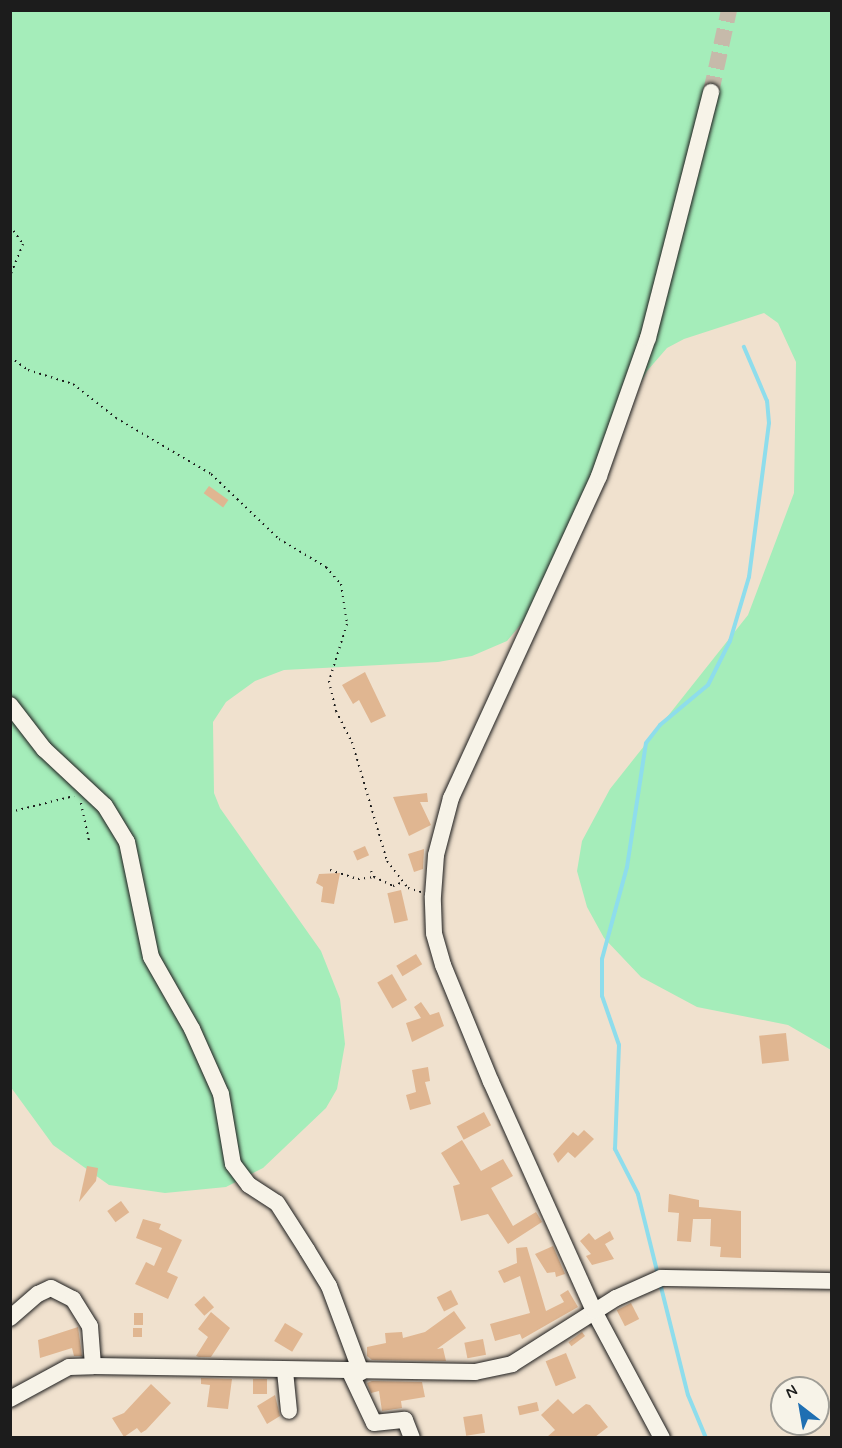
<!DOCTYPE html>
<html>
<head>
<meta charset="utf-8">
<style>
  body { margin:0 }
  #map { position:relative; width:842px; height:1448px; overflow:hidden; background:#f0e1ce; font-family:Mynerve,sans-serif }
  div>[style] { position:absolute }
  .green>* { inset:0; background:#a5edba }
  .stream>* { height:4px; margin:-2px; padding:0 2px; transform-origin:2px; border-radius:2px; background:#8eddec }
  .building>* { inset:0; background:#e0b691; transform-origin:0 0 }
  .minor-tunnel>* { height:16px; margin-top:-8px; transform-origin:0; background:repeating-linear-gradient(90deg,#c6baaa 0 16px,transparent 0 24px) }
  .path>* { height:2px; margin-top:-1px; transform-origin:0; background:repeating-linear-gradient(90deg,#1c1c1c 0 1.5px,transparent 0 6px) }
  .roads { filter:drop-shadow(0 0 2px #1c1c1c) drop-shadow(0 0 2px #1c1c1c) }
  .minor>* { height:16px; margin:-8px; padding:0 8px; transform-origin:8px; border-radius:8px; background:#f7f3e8 }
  span { translate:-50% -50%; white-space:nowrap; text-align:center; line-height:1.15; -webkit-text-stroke:4.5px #f7f3e8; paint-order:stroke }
  .frame { position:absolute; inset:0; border:12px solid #1c1c1c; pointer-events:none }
  .north { position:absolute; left:770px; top:1376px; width:60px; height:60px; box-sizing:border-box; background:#f7f3e8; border:2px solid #9f9d96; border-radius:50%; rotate:329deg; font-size:16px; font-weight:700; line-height:24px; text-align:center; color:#1c1c1c }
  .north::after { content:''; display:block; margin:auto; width:21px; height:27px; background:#1f6fb2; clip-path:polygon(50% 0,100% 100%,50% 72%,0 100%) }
</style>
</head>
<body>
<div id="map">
  <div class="green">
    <div style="clip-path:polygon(10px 11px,831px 11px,831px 1050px,788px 1025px,697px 1007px,641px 977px,604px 938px,587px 907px,577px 871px,582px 841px,610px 789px,748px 615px,794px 493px,796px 362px,778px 323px,764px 313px,684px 339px,667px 348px,647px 371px,596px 464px,528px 616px,507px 641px,472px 656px,438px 662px,284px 670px,255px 681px,226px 702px,213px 722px,214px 793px,220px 808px,321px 951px,340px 999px,345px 1044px,337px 1089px,326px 1108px,263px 1168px,226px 1187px,165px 1193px,109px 1185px,53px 1145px,10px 1086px)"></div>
  </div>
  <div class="stream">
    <div style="left:658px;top:1275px;width:83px;rotate:-103.9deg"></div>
    <div style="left:638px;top:1194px;width:51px;rotate:-117.1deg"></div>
    <div style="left:615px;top:1149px;width:104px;rotate:-87.8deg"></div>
    <div style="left:619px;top:1045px;width:52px;rotate:-109.1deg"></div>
    <div style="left:602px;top:996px;width:37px;rotate:-90deg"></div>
    <div style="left:602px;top:959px;width:95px;rotate:-74.8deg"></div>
    <div style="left:627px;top:867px;width:125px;rotate:-81.3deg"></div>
    <div style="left:646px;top:743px;width:23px;rotate:-52deg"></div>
    <div style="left:660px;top:725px;width:62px;rotate:-39.8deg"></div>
    <div style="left:708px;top:685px;width:49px;rotate:-63.4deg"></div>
    <div style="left:730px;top:641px;width:67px;rotate:-73.5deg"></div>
    <div style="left:749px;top:577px;width:155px;rotate:-82.6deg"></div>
    <div style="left:769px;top:423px;width:22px;rotate:-95deg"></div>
    <div style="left:767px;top:401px;width:59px;rotate:-113.1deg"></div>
    <div style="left:660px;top:1283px;width:115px;rotate:76deg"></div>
    <div style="left:688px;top:1395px;width:47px;rotate:67.3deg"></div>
  </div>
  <div class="building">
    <div style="left:209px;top:486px;width:24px;height:9px;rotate:36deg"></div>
    <div style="clip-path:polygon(365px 672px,386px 716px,371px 723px,359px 700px,353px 704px,342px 685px)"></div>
    <div style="clip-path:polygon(427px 793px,428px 802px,420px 802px,431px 825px,409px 836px,393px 797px)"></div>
    <div style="left:365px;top:846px;width:10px;height:13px;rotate:66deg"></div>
    <div style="clip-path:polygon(424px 849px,423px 869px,414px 872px,408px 854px)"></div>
    <div style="clip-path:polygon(340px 873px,334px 904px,321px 902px,323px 887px,316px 883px,319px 874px)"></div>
    <div style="left:401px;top:890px;width:31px;height:14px;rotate:77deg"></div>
    <div style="left:416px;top:954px;width:12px;height:23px;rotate:59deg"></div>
    <div style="left:392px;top:974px;width:30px;height:17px;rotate:60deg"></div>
    <div style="clip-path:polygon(421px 1002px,430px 1015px,439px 1012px,444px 1026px,412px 1042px,406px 1023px,421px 1018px,414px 1007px)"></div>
    <div style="left:786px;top:1033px;width:28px;height:27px;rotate:84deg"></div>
    <div style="clip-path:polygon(428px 1067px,430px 1081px,425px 1082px,431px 1104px,410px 1110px,406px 1095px,416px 1092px,412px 1070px)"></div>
    <div style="left:484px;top:1112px;width:15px;height:31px;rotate:62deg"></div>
    <div style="clip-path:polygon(584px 1130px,594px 1139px,575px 1158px,568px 1152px,558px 1163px,553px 1154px,573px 1132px,578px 1136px)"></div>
    <div style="clip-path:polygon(462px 1140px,481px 1171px,503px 1159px,513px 1176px,491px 1188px,513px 1226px,536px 1212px,542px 1222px,508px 1244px,488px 1214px,461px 1221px,453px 1186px,460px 1184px,441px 1153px)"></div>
    <div style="clip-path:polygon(87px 1166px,98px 1168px,96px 1181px,79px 1202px)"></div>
    <div style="clip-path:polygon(669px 1194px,699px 1200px,699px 1207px,741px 1211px,741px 1258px,720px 1257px,721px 1247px,710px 1246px,711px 1219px,693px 1219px,691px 1242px,677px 1241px,679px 1213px,668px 1212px)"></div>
    <div style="left:121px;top:1201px;width:14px;height:17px;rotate:54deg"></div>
    <div style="clip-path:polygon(143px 1219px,161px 1224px,159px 1229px,182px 1240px,167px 1272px,178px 1277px,168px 1299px,135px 1284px,146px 1262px,154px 1266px,162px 1248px,136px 1238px)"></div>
    <div style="clip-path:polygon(610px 1231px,614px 1239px,605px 1244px,614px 1259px,592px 1265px,586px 1256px,591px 1254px,580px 1241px,589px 1233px,595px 1240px)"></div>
    <div style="clip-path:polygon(553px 1246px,565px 1274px,556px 1277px,555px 1272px,547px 1273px,535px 1254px)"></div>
    <div style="clip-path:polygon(527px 1247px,546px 1311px,564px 1302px,560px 1295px,568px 1290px,578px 1307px,522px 1339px,520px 1334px,495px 1341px,490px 1324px,530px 1313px,520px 1276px,504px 1283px,498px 1271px,517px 1263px,516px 1248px)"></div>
    <div style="left:451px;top:1290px;width:16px;height:16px;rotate:63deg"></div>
    <div style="left:204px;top:1296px;width:15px;height:13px;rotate:48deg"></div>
    <div style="left:631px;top:1303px;width:18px;height:16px;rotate:63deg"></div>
    <div style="clip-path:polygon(454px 1311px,466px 1328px,437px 1349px,443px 1348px,446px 1361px,372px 1360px,367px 1356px,367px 1347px,386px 1343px,385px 1333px,402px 1332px,403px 1338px,425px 1332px)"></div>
    <div style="clip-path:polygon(211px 1312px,230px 1328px,211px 1357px,199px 1357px,196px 1356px,208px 1337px,198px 1329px)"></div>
    <div style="left:134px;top:1313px;width:9px;height:12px"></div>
    <div style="left:285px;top:1323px;width:21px;height:21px;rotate:31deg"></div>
    <div style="clip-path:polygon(78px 1327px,82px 1356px,74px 1356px,72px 1348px,40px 1358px,38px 1340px)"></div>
    <div style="left:133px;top:1328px;width:9px;height:9px"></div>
    <div style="left:582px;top:1332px;width:5px;height:17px;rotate:53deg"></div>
    <div style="left:483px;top:1339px;width:16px;height:19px;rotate:79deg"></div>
    <div style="left:566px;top:1353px;width:27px;height:22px;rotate:68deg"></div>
    <div style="clip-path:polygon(201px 1378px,232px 1379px,228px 1409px,207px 1407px,210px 1385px,201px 1384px)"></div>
    <div style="left:253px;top:1379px;width:14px;height:15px"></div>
    <div style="clip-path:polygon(372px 1381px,422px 1382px,425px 1397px,401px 1401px,402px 1408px,382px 1411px,379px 1391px,371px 1393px,367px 1383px)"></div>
    <div style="clip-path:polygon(151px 1384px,171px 1403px,146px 1430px,141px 1433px,137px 1428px,124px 1437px,112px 1418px,124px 1413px)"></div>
    <div style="clip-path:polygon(275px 1395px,280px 1416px,267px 1424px,257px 1406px)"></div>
    <div style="clip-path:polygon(558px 1399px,573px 1414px,586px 1404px,590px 1405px,608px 1427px,595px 1437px,547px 1437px,555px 1430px,541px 1415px)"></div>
    <div style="left:537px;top:1402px;width:9px;height:20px;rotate:77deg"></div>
    <div style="left:482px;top:1414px;width:19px;height:19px;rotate:81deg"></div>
  </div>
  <div class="minor-tunnel">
    <div style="left:711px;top:92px;width:84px;rotate:-77.6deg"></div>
  </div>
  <div class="path">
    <div style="left:10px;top:226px;width:22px;rotate:54deg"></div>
    <div style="left:23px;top:244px;width:35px;rotate:112deg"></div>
    <div style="left:10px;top:357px;width:22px;rotate:36deg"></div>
    <div style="left:28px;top:370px;width:47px;rotate:17.3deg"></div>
    <div style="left:73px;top:384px;width:55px;rotate:38.3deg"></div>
    <div style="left:116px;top:418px;width:110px;rotate:30.5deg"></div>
    <div style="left:211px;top:474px;width:94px;rotate:43.7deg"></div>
    <div style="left:279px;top:539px;width:55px;rotate:30.8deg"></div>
    <div style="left:326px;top:567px;width:23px;rotate:49deg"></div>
    <div style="left:341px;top:584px;width:40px;rotate:81.5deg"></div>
    <div style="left:347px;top:624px;width:60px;rotate:107.5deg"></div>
    <div style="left:329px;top:681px;width:31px;rotate:77deg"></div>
    <div style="left:336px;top:711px;width:35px;rotate:63deg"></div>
    <div style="left:352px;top:742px;width:124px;rotate:73.6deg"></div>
    <div style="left:387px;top:861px;width:34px;rotate:52deg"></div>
    <div style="left:408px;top:888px;width:14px;rotate:17deg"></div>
    <div style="left:81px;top:803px;width:38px;rotate:78deg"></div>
    <div style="left:10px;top:812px;width:66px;rotate:-14deg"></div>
    <div style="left:330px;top:870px;width:29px;rotate:18deg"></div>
    <div style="left:358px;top:879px;width:16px;rotate:-7deg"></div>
    <div style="left:371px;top:871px;width:7px;rotate:63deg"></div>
    <div style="left:374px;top:877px;width:21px;rotate:25deg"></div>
    <div style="left:393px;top:886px;width:11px;rotate:-22deg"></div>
  </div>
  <div class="roads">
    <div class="minor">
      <div style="left:10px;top:705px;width:56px;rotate:52.3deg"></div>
      <div style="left:44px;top:749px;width:83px;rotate:43.1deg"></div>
      <div style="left:105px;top:806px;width:42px;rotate:58.6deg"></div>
      <div style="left:127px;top:842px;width:117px;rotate:78.2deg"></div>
      <div style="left:151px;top:957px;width:83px;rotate:60.3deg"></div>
      <div style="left:192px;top:1029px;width:71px;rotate:66deg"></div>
      <div style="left:221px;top:1094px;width:71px;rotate:80.3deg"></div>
      <div style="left:233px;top:1164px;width:26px;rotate:53deg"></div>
      <div style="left:249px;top:1185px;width:33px;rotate:33deg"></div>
      <div style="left:277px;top:1203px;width:56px;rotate:57.4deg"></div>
      <div style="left:307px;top:1250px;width:42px;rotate:58.6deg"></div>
      <div style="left:329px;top:1286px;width:92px;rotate:69.6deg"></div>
      <div style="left:10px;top:1318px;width:37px;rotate:-41deg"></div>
      <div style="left:38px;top:1294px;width:14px;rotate:-25deg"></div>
      <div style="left:51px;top:1288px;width:25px;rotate:27deg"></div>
      <div style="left:73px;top:1299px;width:32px;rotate:58deg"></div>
      <div style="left:90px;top:1326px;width:40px;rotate:85.7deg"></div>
      <div style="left:285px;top:1371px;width:40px;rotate:84.3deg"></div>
      <div style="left:350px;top:1372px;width:56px;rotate:64.8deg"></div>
      <div style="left:374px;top:1423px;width:31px;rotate:-6deg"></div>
      <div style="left:405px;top:1420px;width:19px;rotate:69deg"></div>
      <div style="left:10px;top:1399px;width:67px;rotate:-28.5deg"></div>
      <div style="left:69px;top:1367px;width:24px;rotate:-2deg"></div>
      <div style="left:93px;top:1366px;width:382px;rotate:0.9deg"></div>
      <div style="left:475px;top:1372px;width:38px;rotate:-12deg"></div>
      <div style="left:512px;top:1364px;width:123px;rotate:-32.4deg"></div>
      <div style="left:616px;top:1298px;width:49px;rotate:-24deg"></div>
      <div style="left:661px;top:1278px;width:171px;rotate:1deg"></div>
      <div style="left:662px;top:1438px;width:144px;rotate:-118.2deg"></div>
      <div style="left:594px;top:1311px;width:251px;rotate:-114.2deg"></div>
      <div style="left:491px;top:1082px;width:126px;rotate:-112.3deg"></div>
      <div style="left:443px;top:965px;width:33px;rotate:-106deg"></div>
      <div style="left:434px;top:933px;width:37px;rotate:-92deg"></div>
      <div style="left:433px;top:896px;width:41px;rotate:-85.8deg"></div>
      <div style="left:436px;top:855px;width:59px;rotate:-75.3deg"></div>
      <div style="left:451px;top:798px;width:354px;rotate:-65.3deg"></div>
      <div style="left:599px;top:476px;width:146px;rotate:-70.5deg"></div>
      <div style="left:648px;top:338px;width:254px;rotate:-75.6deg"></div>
    </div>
  </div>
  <div class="frame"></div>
  <div class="north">N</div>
</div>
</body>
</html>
